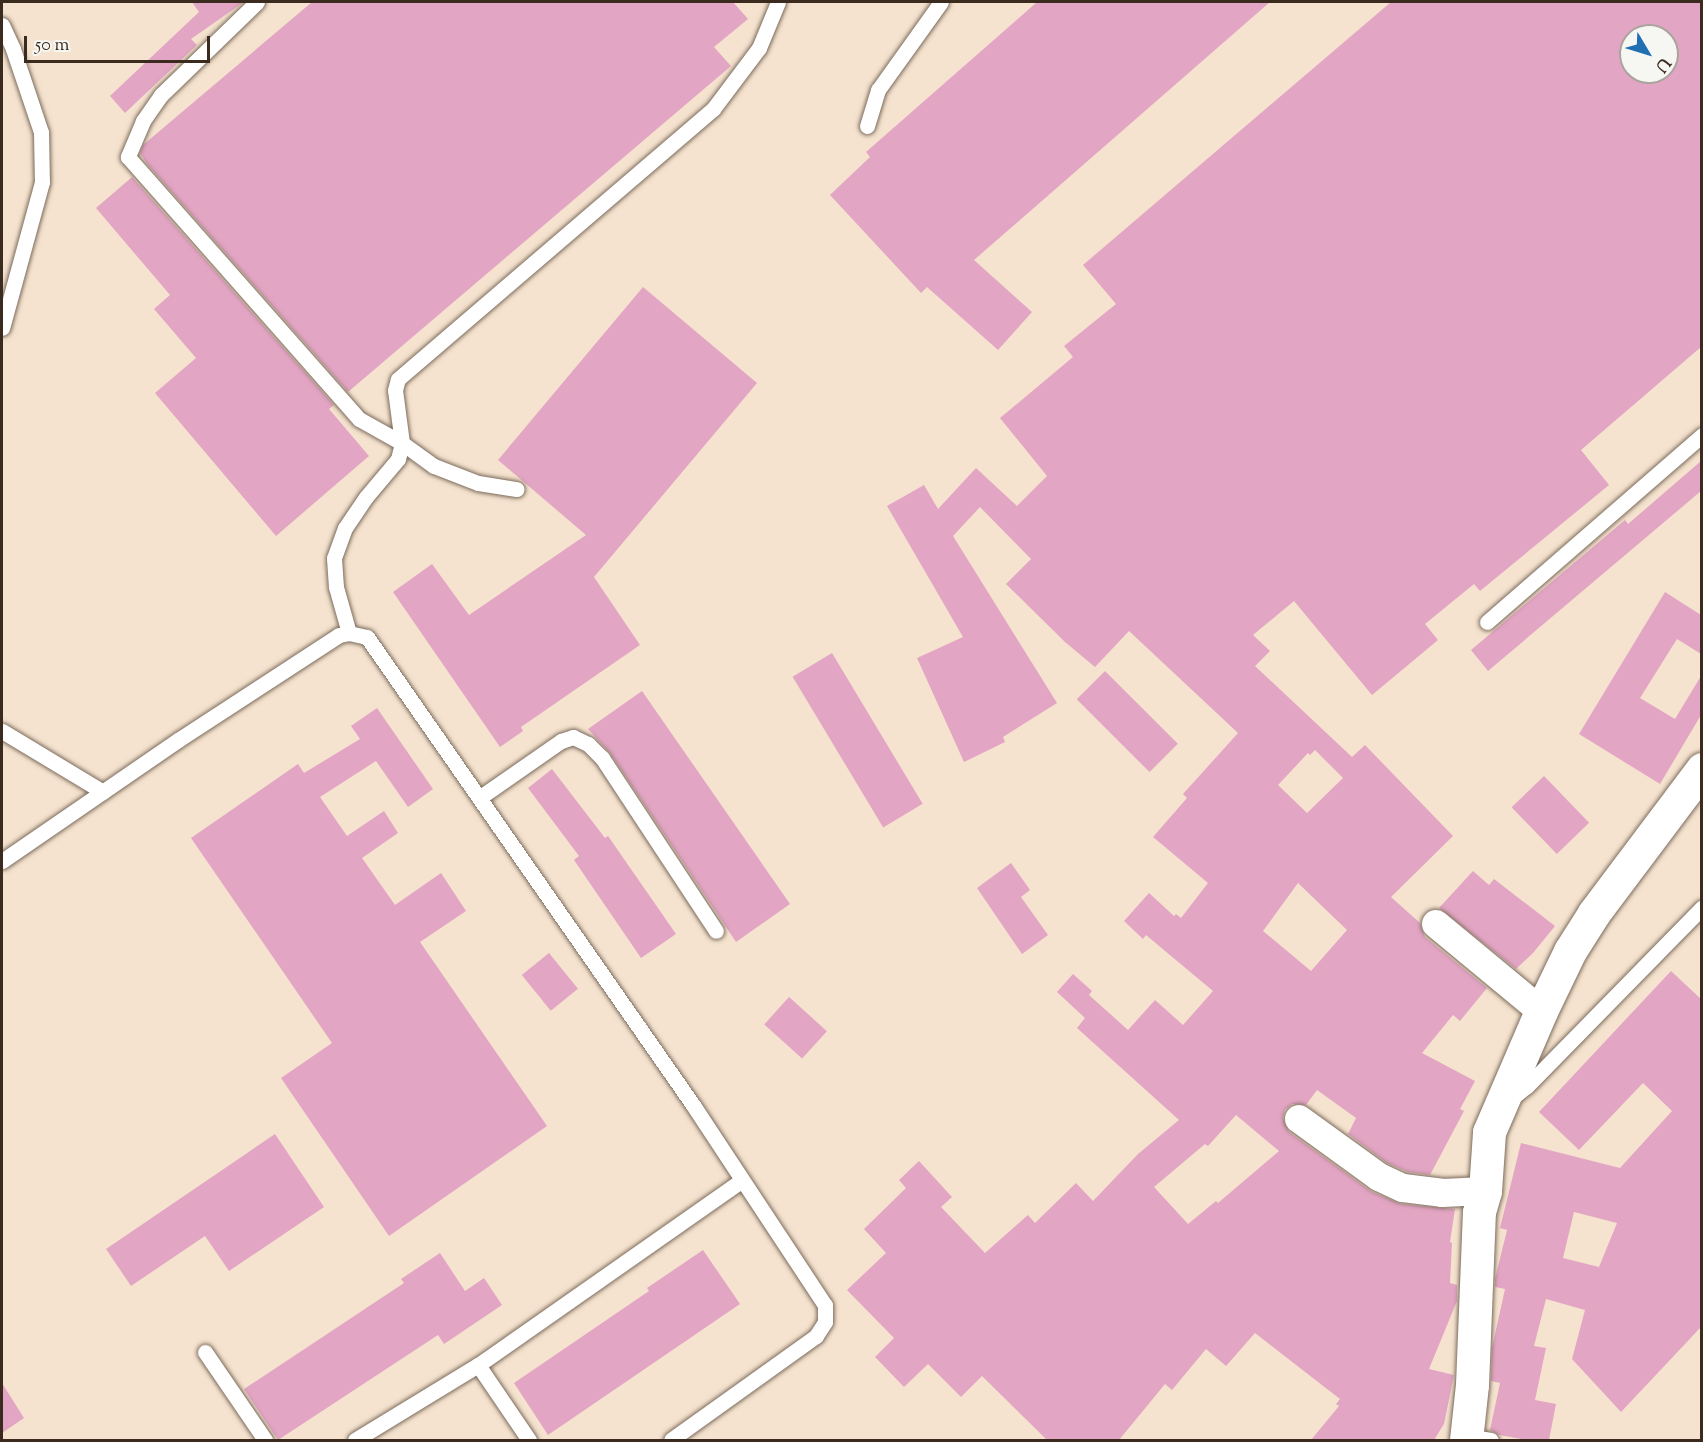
<!DOCTYPE html>
<html>
<head>
<meta charset="utf-8">
<style>
  body { margin:0 }
  #map { position:relative; width:1703px; height:1442px; overflow:hidden; background:#f5e3cf; font-family:"Sorts Mill Goudy",serif }
  div>[style] { position:absolute }
  .building>* { inset:0; background:#e3a5c4; transform-origin:0 0 }
  .roads { filter:drop-shadow(0 0 2px #7c6b5c) drop-shadow(0 0 2px #7c6b5c) }
  .service>* { height:15px; margin:-7.5px; padding:0 7.5px; transform-origin:7.5px; border-radius:7.5px; background:#fff }
  .minor>* { height:28px; margin:-14px; padding:0 14px; transform-origin:14px; border-radius:14px; background:#fff }
  .tertiary>* { height:33px; margin:-16.5px; padding:0 16.5px; transform-origin:16.5px; border-radius:16.5px; background:#fff }
  span { translate:-50% -50%; white-space:nowrap; text-align:center; line-height:1.15; -webkit-text-stroke:4.5px #f6f6f2; paint-order:stroke }
  .frame { position:absolute; inset:0; border:3px solid #3b2a1e; pointer-events:none }
  .north { position:absolute; left:1619px; top:24px; width:60px; height:60px; box-sizing:border-box; background:#f6f6f2; border:2px solid #aba49d; border-radius:50%; rotate:128deg; font-size:16px; font-weight:700; line-height:24px; text-align:center; color:#3b2a1e }
  .north::after { content:''; display:block; margin:auto; width:21px; height:27px; background:#1f6fb2; clip-path:polygon(50% 0,100% 100%,50% 72%,0 100%) }
  .scale { position:absolute; left:24px; top:36px; width:186px; height:27px; box-sizing:border-box; border:3px solid #3b2a1e; border-top:0; padding-left:8px; font-size:18px; line-height:21px; white-space:nowrap; color:#3b2a1e; -webkit-text-stroke:4px #f6f6f2; paint-order:stroke }
</style>
</head>
<body>
<div id="map">
  <div class="building">
    <div style="clip-path:polygon(192px 2px,244px 2px,191px 39px,197px 45px,125px 113px,110px 96px,199px 12px)"></div>
    <div style="clip-path:polygon(312px 2px,733px 2px,748px 19px,714px 47px,731px 66px,348px 392px,147px 164px,140px 153px,143px 145px)"></div>
    <div style="clip-path:polygon(1037px 2px,1270px 2px,974px 260px,1032px 312px,998px 350px,927px 287px,921px 293px,830px 195px,870px 157px,866px 152px)"></div>
    <div style="clip-path:polygon(evenodd,1391px 2px,1701px 2px,1701px 347px,1581px 450px,1609px 485px,1480px 591px,1474px 584px,1425px 624px,1438px 640px,1372px 695px,1294px 601px,1253px 635px,1270px 651px,1255px 666px,1352px 757px,1365px 745px,1453px 836px,1391px 897px,1420px 923px,1425px 937px,1487px 988px,1460px 1021px,1453px 1015px,1422px 1053px,1475px 1081px,1460px 1109px,1464px 1111px,1430px 1175px,1408px 1172px,1387px 1163px,1348px 1134px,1356px 1118px,1317px 1090px,1306px 1105px,1292px 1104px,1285px 1110px,1283px 1118px,1289px 1132px,1372px 1192px,1401px 1204px,1455px 1209px,1450px 1242px,1452px 1243px,1450px 1283px,1457px 1285px,1457px 1301px,1429px 1369px,1454px 1375px,1444px 1424px,1434px 1440px,1311px 1440px,1339px 1406px,1336px 1404px,1340px 1399px,1255px 1333px,1226px 1366px,1206px 1349px,1172px 1390px,1165px 1384px,1119px 1440px,1047px 1440px,982px 1376px,961px 1397px,928px 1364px,904px 1387px,875px 1357px,894px 1338px,847px 1290px,886px 1253px,864px 1229px,906px 1188px,899px 1180px,919px 1161px,952px 1197px,941px 1207px,985px 1253px,1028px 1215px,1035px 1223px,1076px 1183px,1093px 1201px,1138px 1154px,1179px 1120px,1077px 1028px,1085px 1018px,1057px 992px,1073px 974px,1092px 991px,1089px 995px,1128px 1030px,1155px 1000px,1183px 1025px,1213px 991px,1146px 935px,1143px 939px,1124px 921px,1149px 893px,1174px 916px,1176px 914px,1181px 918px,1208px 883px,1153px 837px,1187px 798px,1183px 794px,1238px 733px,1129px 631px,1095px 667px,1065px 642px,1006px 584px,1031px 559px,980px 507px,953px 536px,1057px 703px,1003px 737px,1005px 742px,964px 762px,917px 658px,963px 637px,887px 506px,924px 485px,938px 509px,976px 468px,1017px 506px,1047px 476px,1000px 418px,1073px 357px,1064px 346px,1116px 304px,1083px 265px,1391px 2px,1631px 36px,1667px 36px,1667px 72px,1631px 72px,1631px 36px,1391px 2px,1315px 750px,1343px 778px,1307px 813px,1278px 785px,1308px 753px,1310px 755px,1315px 750px,1391px 2px,1298px 883px,1347px 930px,1311px 971px,1263px 931px,1298px 883px,1391px 2px,1236px 1115px,1279px 1151px,1218px 1203px,1216px 1201px,1188px 1224px,1154px 1187px,1205px 1144px,1208px 1146px,1236px 1115px)"></div>
    <div style="clip-path:polygon(132px 177px,334px 405px,329px 409px,369px 456px,276px 536px,155px 393px,196px 358px,154px 309px,170px 295px,96px 208px)"></div>
    <div style="clip-path:polygon(643px 287px,757px 383px,594px 577px,640px 645px,521px 727px,523px 731px,500px 747px,393px 592px,432px 564px,469px 615px,586px 535px,498px 460px)"></div>
    <div style="clip-path:polygon(1701px 461px,1701px 491px,1488px 671px,1471px 650px,1625px 520px,1628px 524px)"></div>
    <div style="clip-path:polygon(1665px 592px,1701px 615px,1701px 654px,1677px 639px,1640px 698px,1675px 719px,1701px 676px,1701px 715px,1660px 784px,1579px 734px)"></div>
    <div style="left:832px;top:653px;width:176px;height:46px;rotate:59deg"></div>
    <div style="left:1105px;top:671px;width:103px;height:40px;rotate:45deg"></div>
    <div style="clip-path:polygon(642px 691px,790px 904px,736px 942px,610px 753px,588px 729px)"></div>
    <div style="clip-path:polygon(377px 708px,433px 789px,408px 807px,376px 761px,320px 797px,347px 836px,384px 811px,398px 833px,362px 858px,395px 905px,441px 873px,466px 911px,420px 942px,547px 1126px,389px 1236px,281px 1078px,332px 1043px,191px 838px,298px 764px,304px 773px,360px 739px,351px 726px)"></div>
    <div style="clip-path:polygon(552px 769px,605px 838px,608px 836px,676px 934px,641px 958px,574px 860px,579px 856px,528px 788px)"></div>
    <div style="left:1544px;top:776px;width:65px;height:45px;rotate:46deg"></div>
    <div style="clip-path:polygon(1011px 863px,1030px 890px,1021px 897px,1048px 935px,1022px 954px,977px 888px)"></div>
    <div style="clip-path:polygon(1473px 871px,1489px 885px,1494px 879px,1555px 926px,1533px 953px,1516px 969px,1439px 908px)"></div>
    <div style="left:549px;top:953px;width:46px;height:35px;rotate:51deg"></div>
    <div style="clip-path:polygon(evenodd,1671px 971px,1701px 999px,1701px 1327px,1621px 1412px,1572px 1359px,1585px 1310px,1546px 1299px,1534px 1346px,1546px 1348px,1535px 1400px,1556px 1404px,1549px 1440px,1527px 1440px,1499px 1435px,1490px 1430px,1500px 1383px,1491px 1381px,1492px 1348px,1505px 1289px,1495px 1287px,1495px 1279px,1507px 1230px,1500px 1228px,1521px 1143px,1620px 1168px,1672px 1111px,1643px 1083px,1579px 1150px,1539px 1112px,1671px 971px,1574px 1212px,1617px 1223px,1599px 1267px,1563px 1258px,1574px 1212px)"></div>
    <div style="left:789px;top:997px;width:51px;height:37px;rotate:42deg"></div>
    <div style="clip-path:polygon(275px 1134px,324px 1207px,229px 1271px,205px 1236px,131px 1286px,106px 1249px)"></div>
    <div style="clip-path:polygon(703px 1250px,740px 1304px,548px 1435px,514px 1383px,649px 1291px,647px 1288px)"></div>
    <div style="clip-path:polygon(440px 1253px,465px 1291px,484px 1278px,502px 1305px,444px 1344px,438px 1335px,278px 1440px,244px 1389px,404px 1283px,401px 1279px)"></div>
    <div style="clip-path:polygon(2px 1383px,24px 1418px,2px 1433px)"></div>
  </div>
  <div class="roads">
    <div class="service">
      <div style="left:257px;top:2px;width:134px;rotate:135.9deg"></div>
      <div style="left:161px;top:95px;width:32px;rotate:125deg"></div>
      <div style="left:143px;top:121px;width:39px;rotate:113deg"></div>
      <div style="left:128px;top:157px;width:349px;rotate:48.6deg"></div>
      <div style="left:359px;top:419px;width:49px;rotate:29.2deg"></div>
      <div style="left:402px;top:443px;width:39px;rotate:36deg"></div>
      <div style="left:434px;top:466px;width:47px;rotate:21.1deg"></div>
      <div style="left:478px;top:483px;width:39px;rotate:9deg"></div>
      <div style="left:2px;top:25px;width:26px;rotate:65deg"></div>
      <div style="left:13px;top:49px;width:88px;rotate:71.4deg"></div>
      <div style="left:41px;top:132px;width:50px;rotate:88.9deg"></div>
      <div style="left:42px;top:182px;width:151px;rotate:105.3deg"></div>
      <div style="left:867px;top:126px;width:38px;rotate:-73deg"></div>
      <div style="left:878px;top:90px;width:108px;rotate:-54.4deg"></div>
      <div style="left:1487px;top:622px;width:285px;rotate:-41deg"></div>
      <div style="left:349px;top:633px;width:48px;rotate:-105.8deg"></div>
      <div style="left:336px;top:587px;width:29px;rotate:-94deg"></div>
      <div style="left:334px;top:558px;width:32px;rotate:-70deg"></div>
      <div style="left:345px;top:528px;width:37px;rotate:-56deg"></div>
      <div style="left:366px;top:497px;width:50px;rotate:-49.9deg"></div>
      <div style="left:398px;top:459px;width:16px;rotate:-76deg"></div>
      <div style="left:402px;top:443px;width:53px;rotate:-97.5deg"></div>
      <div style="left:395px;top:390px;width:11px;rotate:-75deg"></div>
      <div style="left:398px;top:379px;width:415px;rotate:-40.6deg"></div>
      <div style="left:713px;top:109px;width:76px;rotate:-53deg"></div>
      <div style="left:759px;top:48px;width:50px;rotate:-67.6deg"></div>
      <div style="left:2px;top:731px;width:118px;rotate:31.1deg"></div>
      <div style="left:479px;top:798px;width:100px;rotate:-34.8deg"></div>
      <div style="left:561px;top:741px;width:13px;rotate:-18deg"></div>
      <div style="left:573px;top:737px;width:17px;rotate:25deg"></div>
      <div style="left:588px;top:744px;width:20px;rotate:45deg"></div>
      <div style="left:602px;top:758px;width:207px;rotate:56.6deg"></div>
      <div style="left:2px;top:861px;width:214px;rotate:-34.5deg"></div>
      <div style="left:178px;top:740px;width:192px;rotate:-33.1deg"></div>
      <div style="left:339px;top:635px;width:10px;rotate:-11deg"></div>
      <div style="left:349px;top:633px;width:18px;rotate:13deg"></div>
      <div style="left:367px;top:637px;width:570px;rotate:55.14deg"></div>
      <div style="left:693px;top:1105px;width:240px;rotate:56.6deg"></div>
      <div style="left:825px;top:1305px;width:17px;rotate:90deg"></div>
      <div style="left:825px;top:1322px;width:17px;rotate:123deg"></div>
      <div style="left:816px;top:1336px;width:178px;rotate:144.4deg"></div>
      <div style="left:1512px;top:1098px;width:19px;rotate:-39deg"></div>
      <div style="left:1527px;top:1086px;width:250px;rotate:-45.6deg"></div>
      <div style="left:205px;top:1352px;width:107px;rotate:55.7deg"></div>
      <div style="left:478px;top:1365px;width:322px;rotate:-35deg"></div>
      <div style="left:1466px;top:1436px;width:25px;rotate:9deg"></div>
      <div style="left:355px;top:1440px;width:144px;rotate:-31.4deg"></div>
      <div style="left:478px;top:1365px;width:91px;rotate:55.8deg"></div>
    </div>
    <div class="minor">
      <div style="left:1436px;top:924px;width:136px;rotate:39.6deg"></div>
      <div style="left:1299px;top:1119px;width:99px;rotate:35.9deg"></div>
      <div style="left:1379px;top:1177px;width:26px;rotate:25deg"></div>
      <div style="left:1403px;top:1188px;width:39px;rotate:7deg"></div>
      <div style="left:1442px;top:1193px;width:43px;rotate:-2.7deg"></div>
    </div>
    <div class="tertiary">
      <div style="left:1466px;top:1440px;width:55px;rotate:-83.8deg"></div>
      <div style="left:1472px;top:1385px;width:173px;rotate:-87.7deg"></div>
      <div style="left:1479px;top:1212px;width:22px;rotate:-74deg"></div>
      <div style="left:1485px;top:1191px;width:59px;rotate:-86.1deg"></div>
      <div style="left:1489px;top:1132px;width:132px;rotate:-66.7deg"></div>
      <div style="left:1541px;top:1011px;width:67px;rotate:-64.2deg"></div>
      <div style="left:1570px;top:951px;width:45px;rotate:-57.7deg"></div>
      <div style="left:1594px;top:913px;width:180px;rotate:-53.1deg"></div>
    </div>
  </div>
  <div class="frame"></div>
  <div class="north">U</div>
  <div class="scale">50 m</div>
</div>
</body>
</html>
